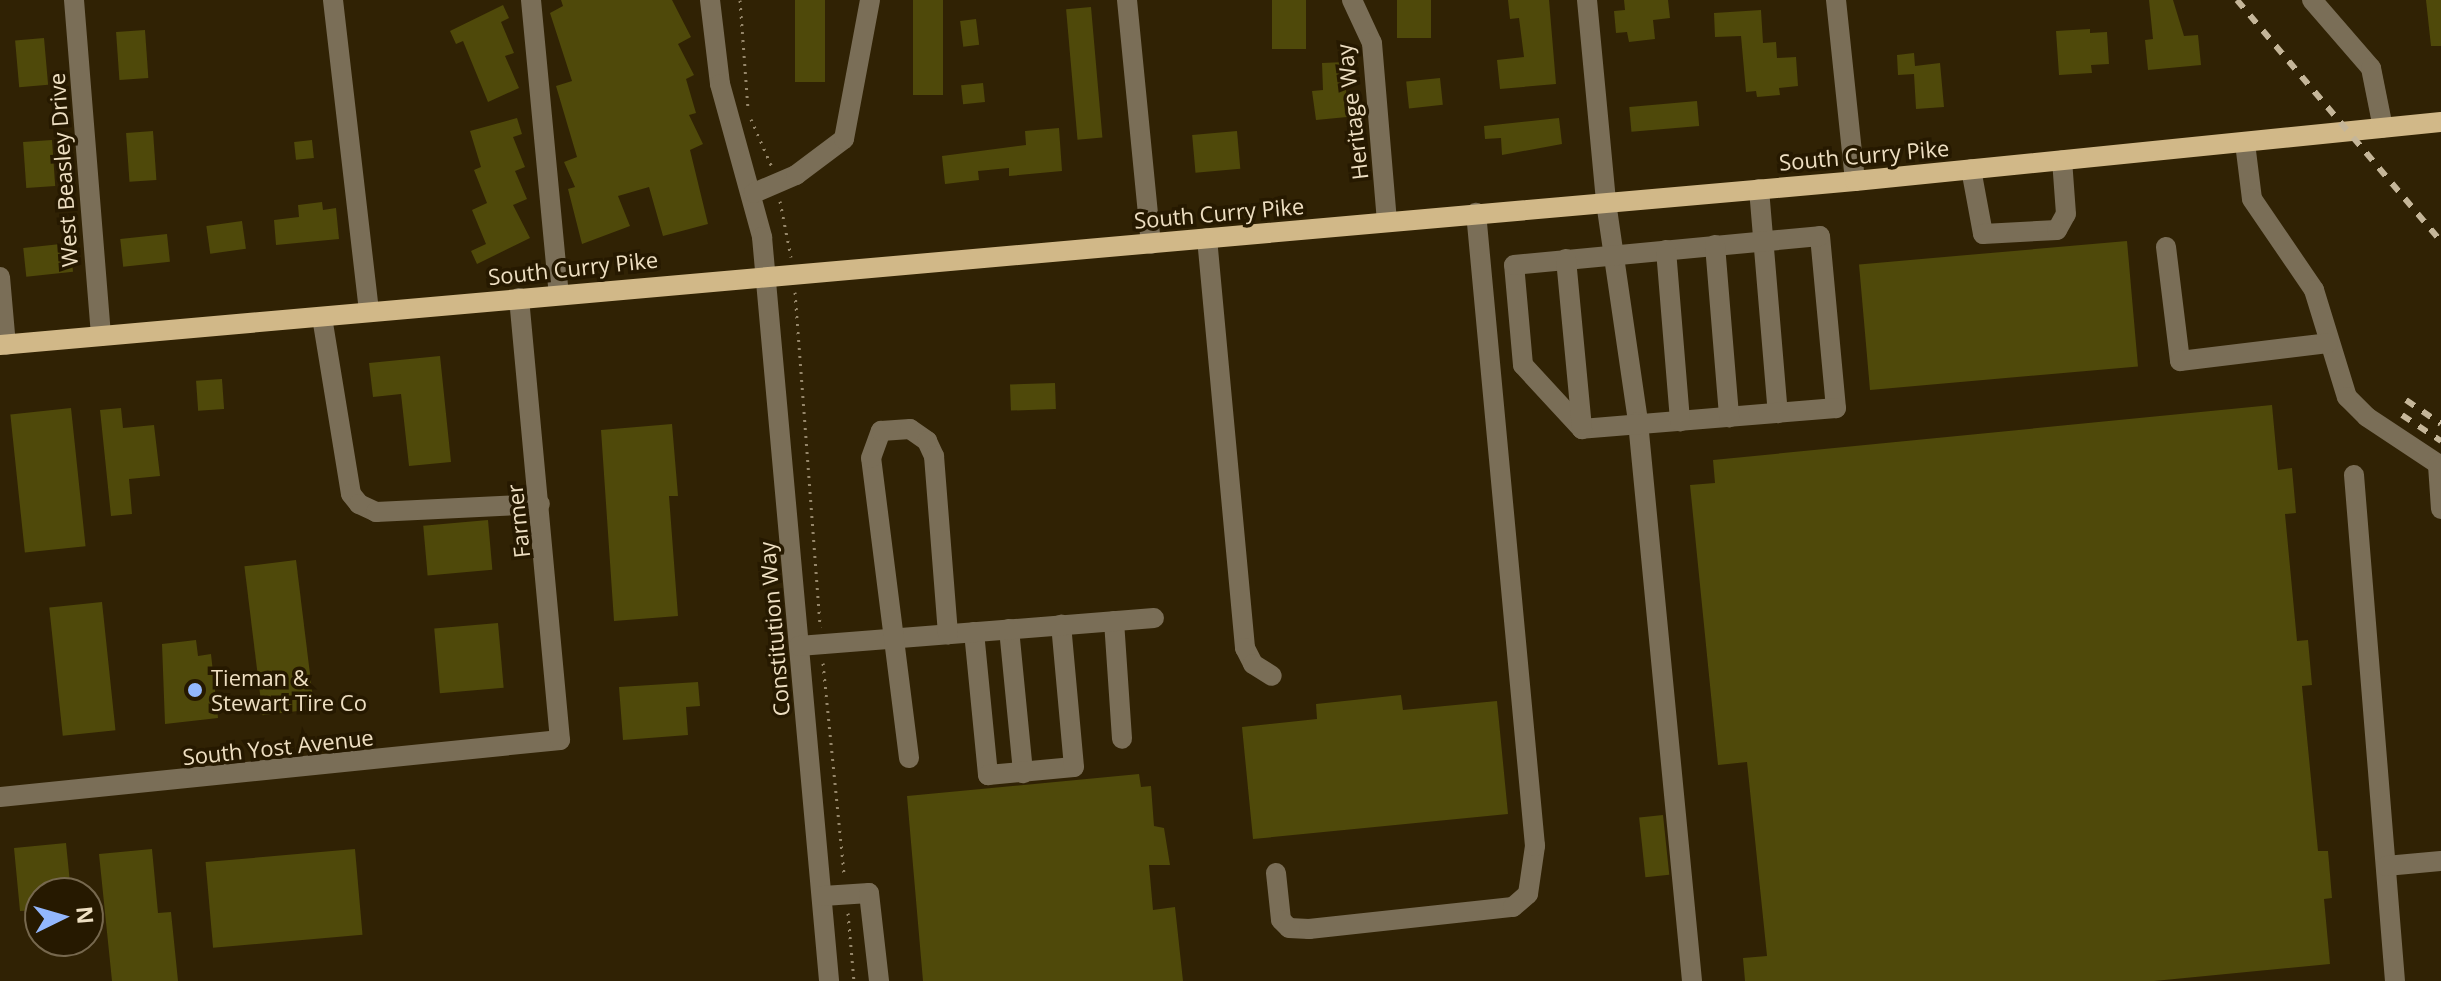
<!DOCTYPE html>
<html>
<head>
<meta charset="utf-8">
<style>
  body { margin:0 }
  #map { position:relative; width:2441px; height:981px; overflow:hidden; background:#302204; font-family:"Open Sans",sans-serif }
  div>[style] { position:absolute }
  .building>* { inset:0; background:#4f490a; transform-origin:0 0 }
  .path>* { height:3px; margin-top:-1.5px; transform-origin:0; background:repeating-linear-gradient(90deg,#96876a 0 2px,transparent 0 8px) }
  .minor>* { height:20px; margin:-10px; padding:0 10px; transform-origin:10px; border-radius:10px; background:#7a6e57 }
  .major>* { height:20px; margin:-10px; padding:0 10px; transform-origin:10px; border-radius:10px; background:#d1b888 }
  .rail>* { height:6px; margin-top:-3px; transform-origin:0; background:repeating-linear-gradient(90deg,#c5b699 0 10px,transparent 0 20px) }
  .dots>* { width:22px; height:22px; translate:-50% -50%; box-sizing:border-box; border:4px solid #261900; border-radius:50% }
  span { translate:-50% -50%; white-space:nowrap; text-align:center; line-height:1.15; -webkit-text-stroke:7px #261900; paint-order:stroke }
  .street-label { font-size:22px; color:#eedfc2 }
  .poi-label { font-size:22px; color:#eedfc2 }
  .left { translate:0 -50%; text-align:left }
  .north { position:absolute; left:24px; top:877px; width:80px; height:80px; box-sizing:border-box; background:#261900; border:2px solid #76684e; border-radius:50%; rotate:85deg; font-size:22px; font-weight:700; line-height:32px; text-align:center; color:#eedfc2 }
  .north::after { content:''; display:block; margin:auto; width:28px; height:36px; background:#93b7fd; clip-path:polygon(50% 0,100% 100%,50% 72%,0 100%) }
</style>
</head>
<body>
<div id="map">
  <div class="building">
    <div style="clip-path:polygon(561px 0,672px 0,691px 37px,678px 44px,694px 75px,686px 79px,696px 113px,689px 115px,703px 144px,690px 150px,708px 224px,663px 236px,649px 187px,618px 196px,630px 226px,582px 244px,568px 189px,575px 187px,564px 162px,577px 157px,556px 86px,572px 81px,550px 13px,563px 6px)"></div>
    <div style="left:795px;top:0;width:30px;height:82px"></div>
    <div style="left:913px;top:0;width:30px;height:95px"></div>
    <div style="left:1272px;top:0;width:34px;height:49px"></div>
    <div style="left:1397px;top:0;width:34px;height:38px"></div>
    <div style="clip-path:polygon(1508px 0,1549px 0,1556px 84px,1500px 89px,1497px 60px,1524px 57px,1519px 18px,1510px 19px)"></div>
    <div style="clip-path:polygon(1624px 0,1668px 0,1670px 18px,1653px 20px,1655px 39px,1629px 42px,1627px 32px,1616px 33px,1614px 11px,1625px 10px)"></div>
    <div style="clip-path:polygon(2149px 0,2173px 0,2184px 36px,2198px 35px,2201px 65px,2148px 70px,2145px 40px,2153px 39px)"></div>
    <div style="clip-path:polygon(2426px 0,2441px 0,2441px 46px,2431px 46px)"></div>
    <div style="clip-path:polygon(503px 5px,509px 18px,501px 22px,514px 53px,505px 56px,519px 88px,488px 102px,463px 41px,456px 44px,450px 31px)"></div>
    <div style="left:1091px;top:7px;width:131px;height:25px;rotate:85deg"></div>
    <div style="clip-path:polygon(1761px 10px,1763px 43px,1776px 42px,1777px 58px,1796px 57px,1798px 86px,1779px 88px,1780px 95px,1757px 97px,1756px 91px,1746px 92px,1741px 36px,1715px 37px,1714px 13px)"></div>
    <div style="left:976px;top:19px;width:26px;height:16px;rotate:83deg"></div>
    <div style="clip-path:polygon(2090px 29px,2090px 33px,2107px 32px,2109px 64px,2091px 65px,2092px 73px,2059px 75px,2056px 31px)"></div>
    <div style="left:145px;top:30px;width:48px;height:29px;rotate:86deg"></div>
    <div style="left:44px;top:38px;width:47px;height:29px;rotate:85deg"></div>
    <div style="clip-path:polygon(1914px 53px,1915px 66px,1940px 63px,1944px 107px,1916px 109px,1914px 74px,1898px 75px,1897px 55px)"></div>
    <div style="clip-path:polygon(1345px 62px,1347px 117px,1316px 120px,1312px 91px,1323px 90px,1322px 63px)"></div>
    <div style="left:1440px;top:78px;width:27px;height:34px;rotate:84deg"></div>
    <div style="left:983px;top:83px;width:19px;height:22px;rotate:84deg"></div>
    <div style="left:1697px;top:101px;width:25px;height:68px;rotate:85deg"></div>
    <div style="clip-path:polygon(517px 118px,522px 134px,513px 137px,525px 167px,515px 171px,527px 199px,513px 205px,530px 238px,477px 264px,471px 251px,486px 244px,472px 210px,487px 203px,474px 170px,481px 167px,470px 131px)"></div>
    <div style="clip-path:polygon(1559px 118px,1562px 144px,1502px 155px,1501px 138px,1485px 139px,1484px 126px)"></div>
    <div style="clip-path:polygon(1059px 128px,1062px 171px,1009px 176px,1009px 168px,978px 171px,979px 180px,945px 184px,942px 156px,1026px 145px,1025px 131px)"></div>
    <div style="left:153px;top:131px;width:49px;height:27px;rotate:86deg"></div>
    <div style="left:1237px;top:131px;width:38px;height:45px;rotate:85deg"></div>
    <div style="left:52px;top:140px;width:46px;height:29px;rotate:86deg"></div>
    <div style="left:312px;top:140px;width:18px;height:18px;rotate:84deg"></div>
    <div style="clip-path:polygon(322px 202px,323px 210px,336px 208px,339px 239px,276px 245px,274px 220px,299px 217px,298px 205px)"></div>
    <div style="left:242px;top:221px;width:28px;height:36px;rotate:82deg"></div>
    <div style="left:167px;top:234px;width:28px;height:47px;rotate:84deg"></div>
    <div style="left:2127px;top:241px;width:126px;height:269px;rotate:85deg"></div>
    <div style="left:70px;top:243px;width:29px;height:47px;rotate:84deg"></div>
    <div style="clip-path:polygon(440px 356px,451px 462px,409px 466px,401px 394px,373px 397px,369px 363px)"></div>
    <div style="left:222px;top:379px;width:30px;height:26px;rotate:86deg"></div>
    <div style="left:1055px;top:383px;width:26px;height:45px;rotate:88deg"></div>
    <div style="clip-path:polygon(2272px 405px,2278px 470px,2292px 468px,2296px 513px,2285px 514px,2297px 641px,2308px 640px,2312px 685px,2302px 686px,2318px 851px,2328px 851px,2332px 898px,2324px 899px,2330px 964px,2154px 981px,1745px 981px,1743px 958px,1767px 956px,1747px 762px,1718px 765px,1690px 485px,1715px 483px,1713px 460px)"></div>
    <div style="left:71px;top:408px;width:139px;height:61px;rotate:84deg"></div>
    <div style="clip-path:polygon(121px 408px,123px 428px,154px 425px,160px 476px,129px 479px,132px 514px,111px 516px,100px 410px)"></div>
    <div style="clip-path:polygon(672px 424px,678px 496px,669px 496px,678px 616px,614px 621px,601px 430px)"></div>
    <div style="left:488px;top:520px;width:50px;height:65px;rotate:85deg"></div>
    <div style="left:296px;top:560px;width:150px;height:52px;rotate:83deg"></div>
    <div style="left:102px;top:602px;width:129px;height:53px;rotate:84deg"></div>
    <div style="left:498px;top:623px;width:65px;height:64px;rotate:85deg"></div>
    <div style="clip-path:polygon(196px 640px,198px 656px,211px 654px,218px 718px,165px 724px,162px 644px)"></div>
    <div style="clip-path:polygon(698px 682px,700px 706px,686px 707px,688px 735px,623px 740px,619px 687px)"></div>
    <div style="clip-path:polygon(1401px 695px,1403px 710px,1497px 701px,1508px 814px,1253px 839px,1242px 727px,1317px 719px,1316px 704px)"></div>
    <div style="clip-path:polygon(1139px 774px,1141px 787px,1151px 786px,1154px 826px,1164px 828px,1170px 865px,1149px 865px,1153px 910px,1175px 907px,1183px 981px,923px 981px,907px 796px)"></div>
    <div style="left:1663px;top:815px;width:60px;height:24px;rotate:84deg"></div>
    <div style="clip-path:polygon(66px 843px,71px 893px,40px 893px,40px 910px,20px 911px,14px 848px)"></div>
    <div style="clip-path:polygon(152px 849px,158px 913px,171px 912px,178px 981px,112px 981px,99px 854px)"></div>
    <div style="left:355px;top:849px;width:86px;height:150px;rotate:85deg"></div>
  </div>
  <div class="path">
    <div style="left:740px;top:0;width:108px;rotate:85.8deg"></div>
    <div style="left:751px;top:119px;width:52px;rotate:66.4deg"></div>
    <div style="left:780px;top:201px;width:57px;rotate:78.9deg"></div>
    <div style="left:795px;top:292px;width:336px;rotate:85.7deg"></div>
    <div style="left:823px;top:663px;width:212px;rotate:84.3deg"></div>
    <div style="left:848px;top:913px;width:68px;rotate:85deg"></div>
  </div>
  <div class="minor">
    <div style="left:74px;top:0;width:337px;rotate:85.4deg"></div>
    <div style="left:333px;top:0;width:314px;rotate:83.4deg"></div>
    <div style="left:531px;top:0;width:295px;rotate:84.6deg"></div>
    <div style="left:710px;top:0;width:85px;rotate:83.2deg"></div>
    <div style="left:720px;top:84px;width:159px;rotate:74.6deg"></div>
    <div style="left:762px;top:237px;width:747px;rotate:84.85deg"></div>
    <div style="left:1127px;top:0;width:245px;rotate:84.4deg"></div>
    <div style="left:1352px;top:0;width:47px;rotate:65.1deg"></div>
    <div style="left:1372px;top:43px;width:179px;rotate:85.2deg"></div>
    <div style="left:1587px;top:0;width:203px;rotate:84.6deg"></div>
    <div style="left:1606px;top:202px;width:222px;rotate:81.7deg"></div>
    <div style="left:1638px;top:422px;width:562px;rotate:84.48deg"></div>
    <div style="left:1836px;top:0;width:182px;rotate:84deg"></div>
    <div style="left:2312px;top:0;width:90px;rotate:49.1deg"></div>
    <div style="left:2371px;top:68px;width:61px;rotate:78.7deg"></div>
    <div style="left:2245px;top:143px;width:56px;rotate:82.9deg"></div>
    <div style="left:2252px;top:199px;width:110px;rotate:55.7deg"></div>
    <div style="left:2314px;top:290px;width:112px;rotate:72.9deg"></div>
    <div style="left:2347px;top:397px;width:28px;rotate:45deg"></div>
    <div style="left:2367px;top:417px;width:89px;rotate:33.5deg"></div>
    <div style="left:1971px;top:169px;width:66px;rotate:79.5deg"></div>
    <div style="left:1983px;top:234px;width:74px;rotate:-3.1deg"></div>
    <div style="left:2057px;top:230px;width:18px;rotate:-61deg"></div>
    <div style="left:2066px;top:214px;width:54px;rotate:-94.2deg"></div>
    <div style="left:1759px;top:189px;width:225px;rotate:85.2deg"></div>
    <div style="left:754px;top:193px;width:46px;rotate:-23.2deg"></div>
    <div style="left:796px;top:175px;width:60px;rotate:-36.9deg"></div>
    <div style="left:844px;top:139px;width:141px;rotate:-79.4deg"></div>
    <div style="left:1820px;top:236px;width:173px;rotate:84.7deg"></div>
    <div style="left:1836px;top:408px;width:255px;rotate:175.3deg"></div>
    <div style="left:1582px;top:429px;width:87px;rotate:-132.7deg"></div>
    <div style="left:1523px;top:365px;width:100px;rotate:-95.1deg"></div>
    <div style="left:1514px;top:265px;width:307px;rotate:-5.4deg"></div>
    <div style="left:1207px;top:238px;width:412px;rotate:84.7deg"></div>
    <div style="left:1245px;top:648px;width:18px;rotate:63deg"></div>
    <div style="left:1253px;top:664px;width:22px;rotate:32deg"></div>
    <div style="left:1715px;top:245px;width:173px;rotate:85.3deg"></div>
    <div style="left:2166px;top:247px;width:115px;rotate:83deg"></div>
    <div style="left:2180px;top:361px;width:149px;rotate:-6.9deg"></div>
    <div style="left:1666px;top:250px;width:172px;rotate:85.3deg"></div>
    <div style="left:1566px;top:259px;width:171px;rotate:84.6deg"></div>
    <div style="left:0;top:277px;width:68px;rotate:85deg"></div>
    <div style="left:322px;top:317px;width:179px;rotate:80.7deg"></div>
    <div style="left:351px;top:494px;width:13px;rotate:51deg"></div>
    <div style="left:359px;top:504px;width:19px;rotate:25deg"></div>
    <div style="left:376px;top:512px;width:164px;rotate:-2.8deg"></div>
    <div style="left:2438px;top:465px;width:44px;rotate:86.1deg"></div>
    <div style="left:2354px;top:475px;width:508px;rotate:85.37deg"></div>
    <div style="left:1114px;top:621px;width:118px;rotate:86.1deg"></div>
    <div style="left:1009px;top:629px;width:145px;rotate:84.4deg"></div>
    <div style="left:974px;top:632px;width:144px;rotate:84.4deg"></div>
    <div style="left:988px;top:775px;width:86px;rotate:-5.3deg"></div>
    <div style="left:1074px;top:767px;width:143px;rotate:-95.2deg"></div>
    <div style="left:799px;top:646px;width:356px;rotate:-4.5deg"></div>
    <div style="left:909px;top:758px;width:302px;rotate:-97.2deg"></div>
    <div style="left:871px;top:458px;width:29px;rotate:-70deg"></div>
    <div style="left:881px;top:431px;width:29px;rotate:-4deg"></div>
    <div style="left:910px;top:429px;width:21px;rotate:35deg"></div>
    <div style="left:927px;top:441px;width:17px;rotate:65deg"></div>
    <div style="left:934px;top:456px;width:179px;rotate:85.5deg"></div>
    <div style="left:0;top:797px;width:563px;rotate:-5.81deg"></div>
    <div style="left:560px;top:740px;width:444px;rotate:-95.3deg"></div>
    <div style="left:2386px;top:866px;width:55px;rotate:-5.2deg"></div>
    <div style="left:1276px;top:873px;width:47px;rotate:83.9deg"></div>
    <div style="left:1281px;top:920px;width:11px;rotate:45deg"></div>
    <div style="left:1289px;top:928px;width:20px;rotate:3deg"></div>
    <div style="left:1309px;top:929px;width:205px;rotate:-6.2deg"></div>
    <div style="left:1513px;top:907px;width:20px;rotate:-41deg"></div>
    <div style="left:1528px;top:894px;width:49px;rotate:-81.7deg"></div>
    <div style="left:1535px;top:846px;width:636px;rotate:-95.32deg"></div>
    <div style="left:823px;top:896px;width:46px;rotate:-3.7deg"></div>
    <div style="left:869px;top:893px;width:89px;rotate:83.5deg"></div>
  </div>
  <div class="major">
    <div style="left:0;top:345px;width:1862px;rotate:-5.05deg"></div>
    <div style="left:1855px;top:181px;width:589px;rotate:-5.75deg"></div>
  </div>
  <div class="rail">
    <div style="left:2237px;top:0;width:316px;rotate:49.8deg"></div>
    <div style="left:2406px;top:400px;width:42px;rotate:34.4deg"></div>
    <div style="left:2402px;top:415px;width:47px;rotate:33.7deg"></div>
  </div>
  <div class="dots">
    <div style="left:195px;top:690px;background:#93b7fd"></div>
  </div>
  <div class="street-label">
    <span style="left:1352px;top:112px;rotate:-97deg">Heritage Way</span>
    <span style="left:1864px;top:155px;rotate:-5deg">South Curry Pike</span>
    <span style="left:63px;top:170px;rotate:-94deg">West Beasley Drive</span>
    <span style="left:1219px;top:213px;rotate:-5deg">South Curry Pike</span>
    <span style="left:573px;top:268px;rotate:-6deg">South Curry Pike</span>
    <span style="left:518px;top:521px;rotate:-96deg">Farmer</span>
    <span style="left:774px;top:629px;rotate:-95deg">Constitution Way</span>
    <span style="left:278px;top:747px;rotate:-6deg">South Yost Avenue</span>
  </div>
  <div class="poi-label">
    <span class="left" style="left:211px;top:690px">Tieman &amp;<br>Stewart Tire Co</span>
  </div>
  <div class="north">N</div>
</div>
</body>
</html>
